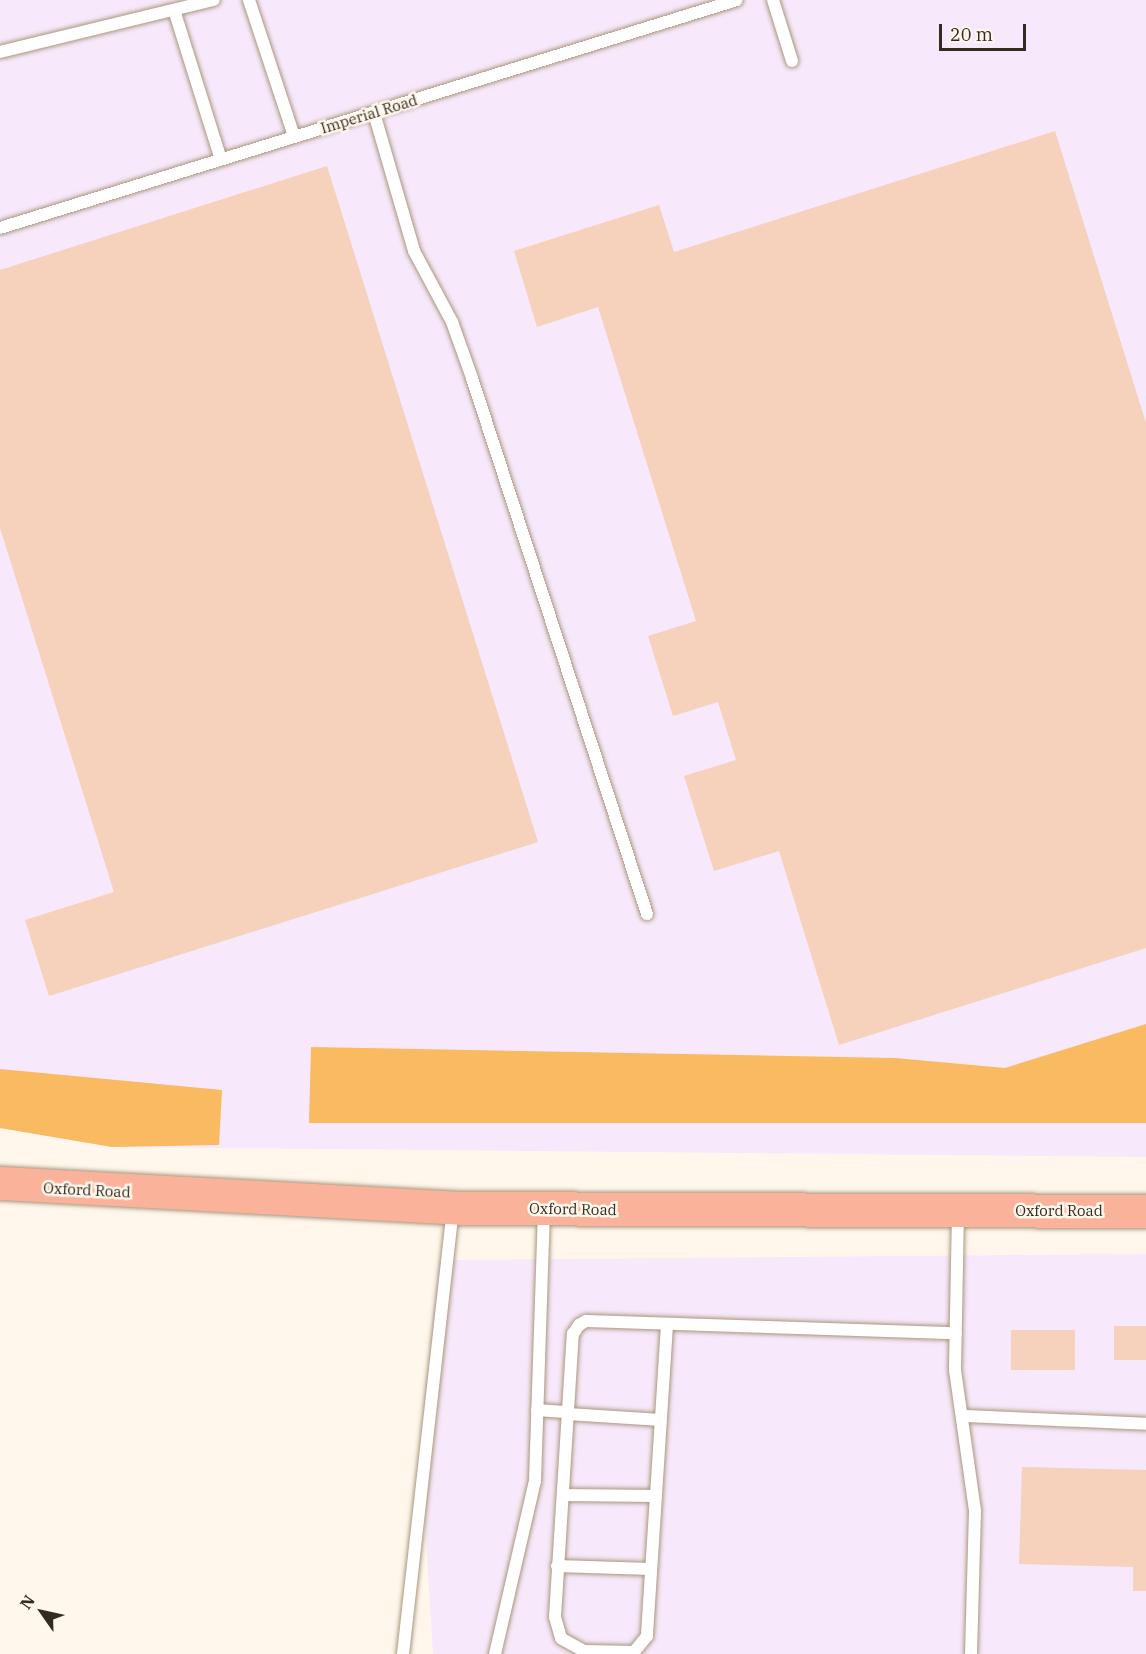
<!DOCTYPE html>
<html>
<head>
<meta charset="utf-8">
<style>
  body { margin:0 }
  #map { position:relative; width:1146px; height:1654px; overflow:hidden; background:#fff7ec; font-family:"IBM Plex Serif",serif }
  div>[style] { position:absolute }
  .industrial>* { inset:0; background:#f7e8fb }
  .forest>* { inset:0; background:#f9ba62 }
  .building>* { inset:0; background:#f6d1bb; transform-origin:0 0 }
  .roads { filter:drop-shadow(0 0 2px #aa977e) drop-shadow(0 0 2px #aa977e) }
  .service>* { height:12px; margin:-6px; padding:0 6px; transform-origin:6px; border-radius:6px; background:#fff }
  .trunk>* { height:33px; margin:-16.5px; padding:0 16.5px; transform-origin:16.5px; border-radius:16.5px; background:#fbb29a }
  span { translate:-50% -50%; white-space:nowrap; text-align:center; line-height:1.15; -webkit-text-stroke:5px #fff7ec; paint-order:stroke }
  .street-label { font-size:15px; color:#332b21 }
  .north { position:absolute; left:12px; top:1582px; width:60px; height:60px; -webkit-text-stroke:4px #fff7ec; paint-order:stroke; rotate:304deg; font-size:16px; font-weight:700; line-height:24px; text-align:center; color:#332b21 }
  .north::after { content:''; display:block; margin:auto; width:21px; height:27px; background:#332b21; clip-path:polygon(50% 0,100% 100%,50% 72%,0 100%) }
  .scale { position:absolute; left:939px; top:24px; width:87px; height:27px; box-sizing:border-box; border:3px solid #332b21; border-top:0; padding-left:8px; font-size:18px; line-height:21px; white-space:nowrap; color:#332b21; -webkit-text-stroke:4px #fff7ec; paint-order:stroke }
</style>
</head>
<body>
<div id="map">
  <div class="industrial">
    <div style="clip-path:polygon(0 0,1146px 0,1146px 1157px,112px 1147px,0 1128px)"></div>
    <div style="clip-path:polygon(1146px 1254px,1146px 1654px,433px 1654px,420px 1440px,439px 1260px)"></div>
  </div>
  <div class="forest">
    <div style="clip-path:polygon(1146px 1024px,1146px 1123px,309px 1123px,311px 1047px,895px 1058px,1005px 1068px)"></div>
    <div style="clip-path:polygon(0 1069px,222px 1090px,219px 1145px,112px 1147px,0 1128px)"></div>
  </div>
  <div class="building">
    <div style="clip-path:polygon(1055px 131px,1146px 423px,1146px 948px,839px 1045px,779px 851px,714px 871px,684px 776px,736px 760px,718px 702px,673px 716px,648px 636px,696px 621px,598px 307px,537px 327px,514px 251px,659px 205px,674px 252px)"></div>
    <div style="clip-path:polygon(327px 166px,538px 842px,49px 996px,25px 920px,114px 892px,0 528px,0 270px)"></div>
    <div style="left:1146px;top:1326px;width:34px;height:32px;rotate:90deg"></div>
    <div style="left:1011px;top:1330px;width:64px;height:40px"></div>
    <div style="clip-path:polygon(1022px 1467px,1146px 1470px,1146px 1591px,1133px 1591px,1133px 1567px,1019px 1564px)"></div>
  </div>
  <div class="roads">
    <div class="service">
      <div style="left:249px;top:0;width:143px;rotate:71.7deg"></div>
      <div style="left:773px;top:0;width:64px;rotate:72.7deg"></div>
      <div style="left:175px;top:13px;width:151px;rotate:72.6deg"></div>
      <div style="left:0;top:52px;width:220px;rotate:-13.7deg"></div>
      <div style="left:374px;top:113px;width:144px;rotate:73.8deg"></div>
      <div style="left:414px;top:251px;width:81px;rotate:61.8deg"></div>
      <div style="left:452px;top:322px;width:59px;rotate:70.3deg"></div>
      <div style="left:472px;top:378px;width:564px;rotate:71.92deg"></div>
      <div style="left:0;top:228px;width:771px;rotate:-17.19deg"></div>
      <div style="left:958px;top:1212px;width:158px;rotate:91.1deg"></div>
      <div style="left:955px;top:1370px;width:142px;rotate:81.9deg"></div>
      <div style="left:975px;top:1511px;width:143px;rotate:91.6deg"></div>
      <div style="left:667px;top:1325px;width:312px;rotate:93.7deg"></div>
      <div style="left:647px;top:1636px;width:21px;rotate:129deg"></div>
      <div style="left:634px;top:1652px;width:50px;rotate:-178.9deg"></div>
      <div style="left:584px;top:1651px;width:26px;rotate:-151deg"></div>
      <div style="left:561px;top:1638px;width:22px;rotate:-106deg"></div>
      <div style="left:555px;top:1617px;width:284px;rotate:-86.4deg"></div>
      <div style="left:573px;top:1334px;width:11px;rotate:-56deg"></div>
      <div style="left:579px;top:1325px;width:8px;rotate:-30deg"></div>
      <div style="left:586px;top:1321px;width:370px;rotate:1.9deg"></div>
      <div style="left:537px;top:1410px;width:31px;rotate:4deg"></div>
      <div style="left:568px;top:1414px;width:93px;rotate:3.7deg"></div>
      <div style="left:966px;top:1416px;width:180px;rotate:2.5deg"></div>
      <div style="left:563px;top:1495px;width:93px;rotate:0.6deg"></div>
      <div style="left:557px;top:1566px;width:94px;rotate:1.8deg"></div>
      <div style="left:403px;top:1654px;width:448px;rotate:-83.6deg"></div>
      <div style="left:495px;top:1654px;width:178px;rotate:-77deg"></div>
      <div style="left:535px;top:1481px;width:271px;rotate:-88.1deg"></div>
    </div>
    <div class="trunk">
      <div style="left:0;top:1183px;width:462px;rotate:3.1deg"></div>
      <div style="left:461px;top:1208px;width:685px;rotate:0.25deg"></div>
    </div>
  </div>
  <div class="street-label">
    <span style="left:369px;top:114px;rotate:-17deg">Imperial Road</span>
    <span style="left:87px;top:1190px;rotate:3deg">Oxford Road</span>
    <span style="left:573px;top:1209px;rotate:1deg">Oxford Road</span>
    <span style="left:1059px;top:1211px">Oxford Road</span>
  </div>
  <div class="north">N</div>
  <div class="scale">20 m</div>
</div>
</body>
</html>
